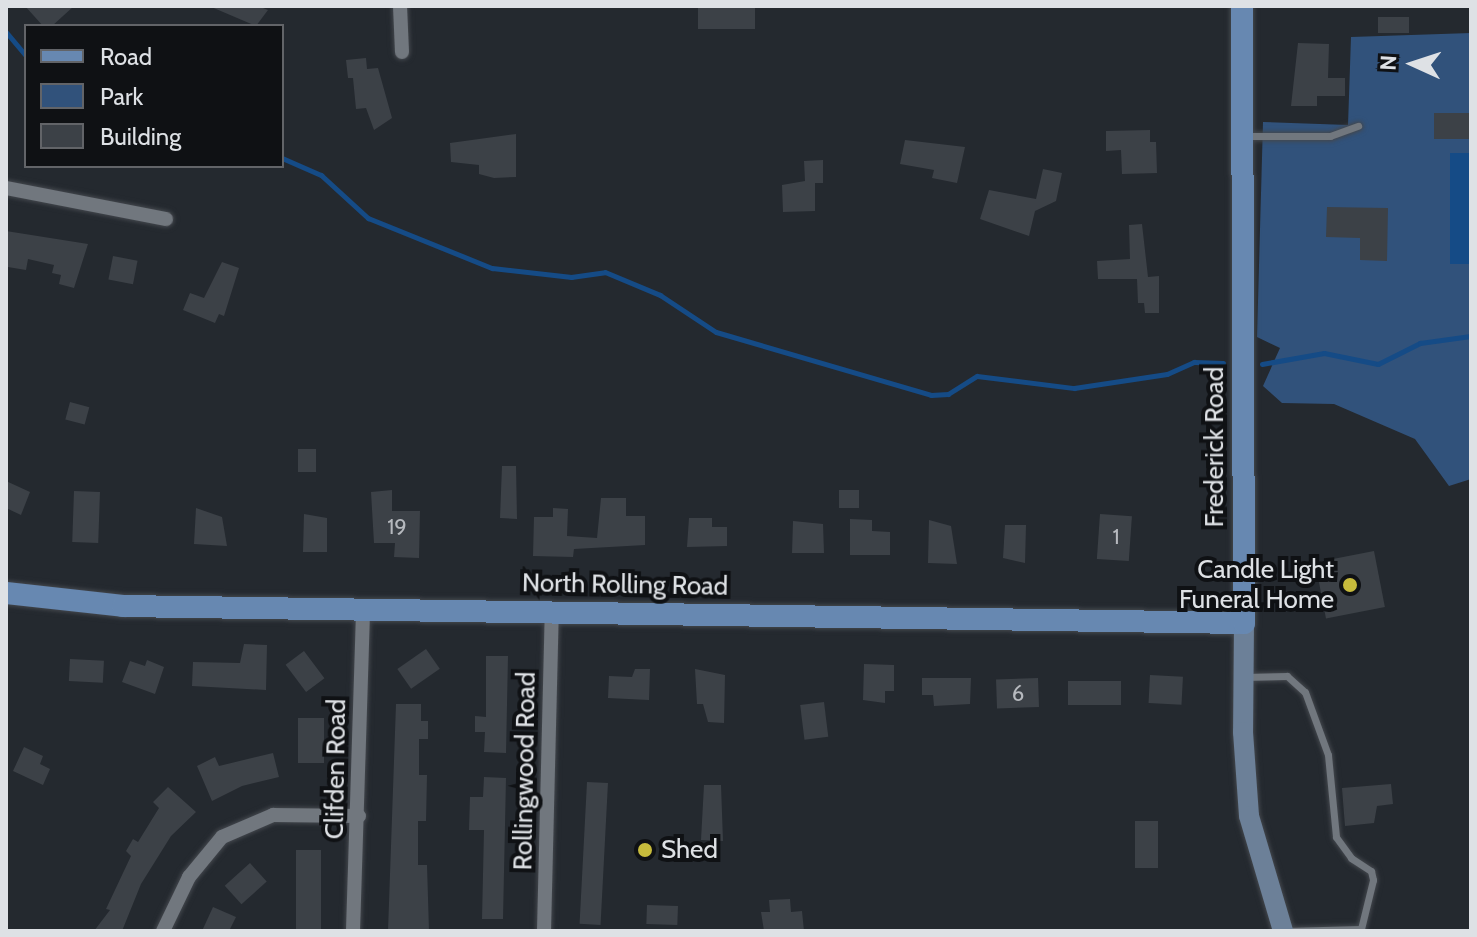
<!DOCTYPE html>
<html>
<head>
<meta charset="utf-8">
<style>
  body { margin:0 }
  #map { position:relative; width:1477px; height:937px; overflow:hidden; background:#24292f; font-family:Cabin,sans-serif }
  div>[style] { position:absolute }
  .green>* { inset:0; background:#31527b }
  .water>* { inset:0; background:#154b86; transform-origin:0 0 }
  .stream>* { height:5px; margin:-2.5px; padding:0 2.5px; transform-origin:2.5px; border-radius:2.5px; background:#154b86 }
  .building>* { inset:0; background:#3c4147; transform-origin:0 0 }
  .roads { filter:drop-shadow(0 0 2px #43474d) drop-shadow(0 0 2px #43474d) }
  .service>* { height:7px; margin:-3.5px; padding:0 3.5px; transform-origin:3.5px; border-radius:3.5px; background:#71777e }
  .minor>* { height:14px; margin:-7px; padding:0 7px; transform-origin:7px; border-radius:7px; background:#71777e }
  .secondary>* { height:20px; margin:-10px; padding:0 10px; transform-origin:10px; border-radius:10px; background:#6c8098 }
  .primary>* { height:22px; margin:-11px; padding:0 11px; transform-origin:11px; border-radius:11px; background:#6788b1 }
  .dots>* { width:22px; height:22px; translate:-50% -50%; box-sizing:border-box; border:4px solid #0f1114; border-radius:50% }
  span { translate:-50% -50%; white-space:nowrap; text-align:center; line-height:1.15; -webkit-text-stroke:8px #0f1114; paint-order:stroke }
  .number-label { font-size:22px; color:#b6b9be }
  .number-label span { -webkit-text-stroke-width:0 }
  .street-label { font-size:26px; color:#dee1e5 }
  .poi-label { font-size:26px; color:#dee1e5 }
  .right { translate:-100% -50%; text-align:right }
  .left { translate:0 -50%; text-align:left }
  .frame { position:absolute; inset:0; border:8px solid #dee1e5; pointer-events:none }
  .legend { position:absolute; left:24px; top:24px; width:260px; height:144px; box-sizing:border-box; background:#0f1114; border:2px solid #626468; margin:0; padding:10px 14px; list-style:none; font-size:24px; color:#dee1e5 }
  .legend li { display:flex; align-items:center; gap:16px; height:40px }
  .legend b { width:40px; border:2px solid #626468 }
  .north { position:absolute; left:1373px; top:24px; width:80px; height:80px; -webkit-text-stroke:6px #0f1114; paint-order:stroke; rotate:273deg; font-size:22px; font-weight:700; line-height:32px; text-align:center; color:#dee1e5 }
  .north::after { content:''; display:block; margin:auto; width:28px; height:36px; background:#dee1e5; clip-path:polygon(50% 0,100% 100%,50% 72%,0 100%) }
</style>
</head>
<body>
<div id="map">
  <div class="green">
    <div style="clip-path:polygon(1471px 33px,1471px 479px,1449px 486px,1415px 439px,1334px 404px,1282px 403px,1263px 386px,1280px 348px,1257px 337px,1263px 122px,1348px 125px,1351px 37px)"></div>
  </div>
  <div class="water">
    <div style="left:1450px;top:153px;width:21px;height:111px"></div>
  </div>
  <div class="stream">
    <div style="left:6px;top:32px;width:31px;rotate:50deg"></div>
    <div style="left:282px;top:158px;width:43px;rotate:23.6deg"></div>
    <div style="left:321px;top:175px;width:64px;rotate:42.5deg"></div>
    <div style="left:368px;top:218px;width:134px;rotate:22deg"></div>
    <div style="left:492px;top:268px;width:80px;rotate:6.5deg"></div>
    <div style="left:571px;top:277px;width:34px;rotate:-8deg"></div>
    <div style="left:605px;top:272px;width:60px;rotate:22.7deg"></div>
    <div style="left:660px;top:295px;width:67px;rotate:33.5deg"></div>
    <div style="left:716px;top:332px;width:224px;rotate:16.3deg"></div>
    <div style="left:931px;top:395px;width:17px;rotate:-3deg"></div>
    <div style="left:948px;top:394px;width:34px;rotate:-32deg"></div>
    <div style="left:977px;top:376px;width:98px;rotate:7.1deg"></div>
    <div style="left:1074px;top:388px;width:94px;rotate:-8.6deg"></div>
    <div style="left:1167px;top:374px;width:30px;rotate:-24deg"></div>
    <div style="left:1194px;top:362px;width:29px;rotate:2deg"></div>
    <div style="left:1262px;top:364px;width:63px;rotate:-10.1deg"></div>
    <div style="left:1324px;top:353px;width:55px;rotate:11.5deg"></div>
    <div style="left:1378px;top:364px;width:47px;rotate:-26.6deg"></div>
    <div style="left:1420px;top:343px;width:51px;rotate:-7.8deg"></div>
  </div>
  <div class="building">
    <div style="clip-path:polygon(25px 6px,74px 6px,52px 26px,43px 26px)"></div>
    <div style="clip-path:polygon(209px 6px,258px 6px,268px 10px,256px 26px)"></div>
    <div style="left:698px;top:6px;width:57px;height:23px"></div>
    <div style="left:1378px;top:17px;width:31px;height:16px"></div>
    <div style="clip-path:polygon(1298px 43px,1329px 44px,1328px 78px,1345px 78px,1345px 96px,1317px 96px,1317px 106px,1291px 106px)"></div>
    <div style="clip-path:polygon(366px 58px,367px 69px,378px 68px,392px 118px,374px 130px,366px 108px,356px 109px,353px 78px,348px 78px,346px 60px)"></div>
    <div style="left:1434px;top:113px;width:37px;height:26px"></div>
    <div style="clip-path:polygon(1150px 130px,1150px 142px,1156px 142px,1157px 173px,1122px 174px,1121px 150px,1106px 151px,1106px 131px)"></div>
    <div style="clip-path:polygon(516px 134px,516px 177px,494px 178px,479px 174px,479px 165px,451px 162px,450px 143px)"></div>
    <div style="clip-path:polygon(905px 140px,965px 147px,957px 183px,932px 178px,934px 170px,900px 164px)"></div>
    <div style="clip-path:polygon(823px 160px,823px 183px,815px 183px,815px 211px,783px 212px,782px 185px,805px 181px,804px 161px)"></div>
    <div style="clip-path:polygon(1043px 169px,1062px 173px,1056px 201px,1035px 211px,1029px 236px,980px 219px,989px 190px,1036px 199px)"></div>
    <div style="clip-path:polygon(1327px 207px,1388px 208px,1387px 261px,1360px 260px,1360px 238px,1326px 237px)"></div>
    <div style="clip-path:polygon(1142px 224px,1148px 277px,1159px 276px,1159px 313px,1145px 313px,1144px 303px,1138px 303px,1137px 279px,1098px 279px,1097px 261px,1130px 259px,1129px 225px)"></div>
    <div style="clip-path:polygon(6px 231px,88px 244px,74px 288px,59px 284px,61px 275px,52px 273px,54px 265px,28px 259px,26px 270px,8px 267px)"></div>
    <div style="left:113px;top:256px;width:25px;height:24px;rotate:11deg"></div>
    <div style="clip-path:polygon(222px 262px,239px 268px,224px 316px,219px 314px,215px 323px,183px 310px,190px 293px,204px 298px)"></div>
    <div style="left:70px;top:402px;width:20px;height:18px;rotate:15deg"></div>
    <div style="left:298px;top:449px;width:18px;height:23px"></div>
    <div style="clip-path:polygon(502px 466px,516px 466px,517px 519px,500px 518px)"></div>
    <div style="clip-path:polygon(6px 481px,30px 492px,21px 515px,6px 508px)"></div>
    <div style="clip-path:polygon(392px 490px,392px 511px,420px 511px,419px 558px,394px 557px,395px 543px,374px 543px,371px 492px)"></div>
    <div style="left:839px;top:490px;width:20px;height:18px"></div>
    <div style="left:74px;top:491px;width:26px;height:51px;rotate:2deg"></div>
    <div style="clip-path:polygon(601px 498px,626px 498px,626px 516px,645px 516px,645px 545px,574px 549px,573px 557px,533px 556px,534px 517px,553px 517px,553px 508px,568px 509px,567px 536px,597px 538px)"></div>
    <div style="clip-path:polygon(196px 508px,222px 517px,227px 546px,194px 544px)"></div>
    <div style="clip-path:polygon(304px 514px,327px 518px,327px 552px,303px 552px)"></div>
    <div style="left:1100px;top:514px;width:32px;height:45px;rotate:4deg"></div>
    <div style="clip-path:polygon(689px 518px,712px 518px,712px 527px,727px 527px,727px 546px,687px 547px)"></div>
    <div style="clip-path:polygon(850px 519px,872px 520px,872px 531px,890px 532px,890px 555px,850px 555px)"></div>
    <div style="clip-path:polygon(929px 520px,951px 526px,957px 564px,928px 563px)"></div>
    <div style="clip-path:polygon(793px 521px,823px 524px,824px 553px,792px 553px)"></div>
    <div style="clip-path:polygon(1005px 525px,1026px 525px,1025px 563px,1003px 558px)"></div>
    <div style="left:1374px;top:551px;width:57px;height:60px;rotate:79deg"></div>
    <div style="clip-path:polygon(244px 644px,267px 645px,266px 690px,192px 686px,193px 662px,240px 663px)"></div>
    <div style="left:426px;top:649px;width:24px;height:35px;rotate:55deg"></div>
    <div style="left:304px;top:651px;width:34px;height:23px;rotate:53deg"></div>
    <div style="clip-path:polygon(486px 656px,508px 656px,506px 753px,484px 752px,485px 732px,475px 732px,475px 716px,486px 717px)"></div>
    <div style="left:70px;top:659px;width:34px;height:22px;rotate:3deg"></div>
    <div style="clip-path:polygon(147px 660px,164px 667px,155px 694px,122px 682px,130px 661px,145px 666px)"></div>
    <div style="clip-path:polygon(864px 664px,894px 665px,894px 691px,885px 691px,885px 703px,863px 700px)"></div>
    <div style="clip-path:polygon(635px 669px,650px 669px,649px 700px,608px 698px,609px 676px,632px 677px)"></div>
    <div style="clip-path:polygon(695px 669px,725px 675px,724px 723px,708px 722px,703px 704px,697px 704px)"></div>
    <div style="left:1150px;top:675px;width:33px;height:28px;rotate:3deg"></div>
    <div style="clip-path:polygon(922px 678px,971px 678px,970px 704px,934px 706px,933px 695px,922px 695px)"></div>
    <div style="left:1038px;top:678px;width:29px;height:42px;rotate:88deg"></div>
    <div style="left:1068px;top:681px;width:53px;height:24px"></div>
    <div style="left:824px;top:702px;width:35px;height:24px;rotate:83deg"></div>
    <div style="clip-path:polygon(396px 704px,421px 704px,421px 721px,428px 721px,428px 739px,419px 739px,419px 775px,427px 775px,426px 821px,418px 821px,418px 865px,427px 865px,429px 931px,388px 931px)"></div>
    <div style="left:298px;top:718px;width:26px;height:45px"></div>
    <div style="clip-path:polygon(24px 747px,43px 756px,40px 764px,50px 769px,43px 785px,13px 771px)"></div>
    <div style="clip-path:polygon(273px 753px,279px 777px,242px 786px,212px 801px,197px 766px,215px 757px,219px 766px)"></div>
    <div style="clip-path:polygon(484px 777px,506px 778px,503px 919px,482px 919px,484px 830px,469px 830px,470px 797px,483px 797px)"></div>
    <div style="left:587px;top:782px;width:21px;height:142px;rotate:3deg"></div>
    <div style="clip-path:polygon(1391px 784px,1393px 804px,1377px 806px,1374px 823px,1345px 826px,1342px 788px)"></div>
    <div style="clip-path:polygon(704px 785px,721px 785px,723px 841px,701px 840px)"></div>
    <div style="clip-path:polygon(168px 787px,196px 812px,171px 836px,141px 884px,122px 931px,94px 931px,110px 910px,106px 909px,131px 856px,126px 851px,133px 839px,138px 842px,159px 808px,153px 802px)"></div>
    <div style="left:1135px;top:821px;width:23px;height:47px"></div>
    <div style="left:296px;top:850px;width:25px;height:81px"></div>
    <div style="left:250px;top:863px;width:25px;height:34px;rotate:48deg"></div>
    <div style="clip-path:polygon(790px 899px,791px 912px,802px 911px,804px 931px,764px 931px,761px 912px,770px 912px,769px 900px)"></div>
    <div style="left:647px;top:905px;width:31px;height:19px;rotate:2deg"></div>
    <div style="clip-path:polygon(213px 907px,236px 917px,229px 931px,202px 931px)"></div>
  </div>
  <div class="roads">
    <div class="service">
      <div style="left:1245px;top:136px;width:85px"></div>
      <div style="left:1330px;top:136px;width:30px;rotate:-20deg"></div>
      <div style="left:1244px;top:677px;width:43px;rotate:-1.3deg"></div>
      <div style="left:1287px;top:676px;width:24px;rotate:42deg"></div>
      <div style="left:1305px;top:692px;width:67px;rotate:69.9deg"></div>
      <div style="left:1328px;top:755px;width:82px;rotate:84.4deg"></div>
      <div style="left:1336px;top:837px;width:26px;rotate:54deg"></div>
      <div style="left:1351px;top:858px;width:24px;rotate:33deg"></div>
      <div style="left:1371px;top:871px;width:9px;rotate:77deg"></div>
      <div style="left:1373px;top:880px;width:50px;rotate:103.8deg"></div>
      <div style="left:1361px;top:929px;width:76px;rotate:178.5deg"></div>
    </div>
    <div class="minor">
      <div style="left:400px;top:6px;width:46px;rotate:87.5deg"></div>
      <div style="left:6px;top:188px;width:163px;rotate:11deg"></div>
      <div style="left:163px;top:931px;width:60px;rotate:-64.3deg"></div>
      <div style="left:189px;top:877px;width:52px;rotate:-50.5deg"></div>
      <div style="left:222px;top:837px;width:56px;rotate:-23.3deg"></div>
      <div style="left:273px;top:815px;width:86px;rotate:0.7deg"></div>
      <div style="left:353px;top:931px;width:323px;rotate:-88.2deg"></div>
      <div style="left:544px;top:931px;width:319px;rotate:-88.6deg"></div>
    </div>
    <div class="secondary">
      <div style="left:1244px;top:623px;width:109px;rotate:90.5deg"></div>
      <div style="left:1243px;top:732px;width:84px;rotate:85.9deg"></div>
      <div style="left:1249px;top:816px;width:120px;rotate:73.5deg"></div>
    </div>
    <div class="primary">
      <div style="left:6px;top:593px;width:118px;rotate:6.3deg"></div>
      <div style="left:123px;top:606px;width:1121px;rotate:0.87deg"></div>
      <div style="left:1244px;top:623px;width:617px;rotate:-90.19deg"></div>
    </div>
  </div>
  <div class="dots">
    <div style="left:1350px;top:585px;background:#c7bb3c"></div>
    <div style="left:645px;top:850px;background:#c7bb3c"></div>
  </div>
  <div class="number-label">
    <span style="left:397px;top:527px">19</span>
    <span style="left:1116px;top:537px">1</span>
    <span style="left:1018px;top:694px">6</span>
  </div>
  <div class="street-label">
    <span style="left:1215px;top:447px;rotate:-90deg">Frederick Road</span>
    <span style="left:625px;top:585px;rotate:1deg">North Rolling Road</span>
    <span style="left:336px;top:769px;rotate:-89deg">Clifden Road</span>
    <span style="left:525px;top:771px;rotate:-89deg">Rollingwood Road</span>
  </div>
  <div class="poi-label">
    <span class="right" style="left:1334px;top:585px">Candle Light<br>Funeral Home</span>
    <span class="left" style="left:661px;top:850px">Shed</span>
  </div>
  <div class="frame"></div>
  <ul class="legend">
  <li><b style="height:10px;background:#6788b1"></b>Road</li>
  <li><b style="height:22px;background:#31527b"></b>Park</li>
  <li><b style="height:22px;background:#3c4147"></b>Building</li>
  </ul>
  <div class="north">N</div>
</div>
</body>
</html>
